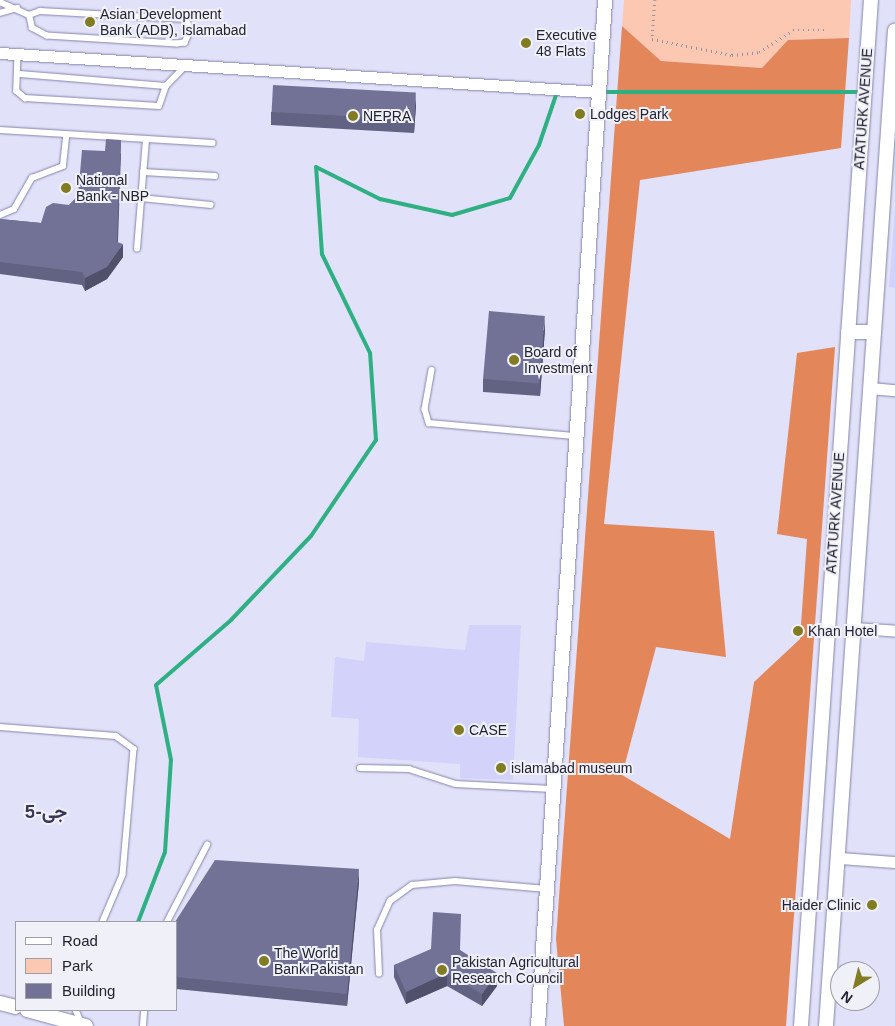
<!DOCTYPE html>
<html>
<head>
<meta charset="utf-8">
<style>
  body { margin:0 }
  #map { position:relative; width:895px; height:1026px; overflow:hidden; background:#e1e1fa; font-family:Arial,Vazirmatn,sans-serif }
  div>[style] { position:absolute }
  .built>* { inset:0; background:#d2d2fa }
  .green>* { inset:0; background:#fcc8b2 }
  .forest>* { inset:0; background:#e3865a }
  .stream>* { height:4px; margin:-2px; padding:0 2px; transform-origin:2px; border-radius:2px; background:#2eb083 }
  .path>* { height:2.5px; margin-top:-1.25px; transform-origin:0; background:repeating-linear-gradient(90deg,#9292a7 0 1px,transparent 0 5px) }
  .roads { filter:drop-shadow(0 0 1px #8484aa) drop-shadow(0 0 1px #8484aa) }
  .service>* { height:5.5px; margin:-2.75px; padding:0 2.75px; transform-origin:2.75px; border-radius:2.75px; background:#fff }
  .minor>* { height:11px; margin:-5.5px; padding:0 5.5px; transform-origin:5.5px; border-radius:5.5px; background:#fff }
  .tertiary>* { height:14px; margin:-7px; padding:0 7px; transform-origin:7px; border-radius:7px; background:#fff }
  .wall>* { inset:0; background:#626282 }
  .shaded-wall>* { inset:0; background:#50506a }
  .building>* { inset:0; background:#727297; transform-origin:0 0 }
  .dots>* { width:14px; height:14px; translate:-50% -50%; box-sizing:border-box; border:2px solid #f0f0f8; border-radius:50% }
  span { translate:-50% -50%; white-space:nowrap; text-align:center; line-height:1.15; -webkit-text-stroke:4px #f0f0f8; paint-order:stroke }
  .poi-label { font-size:14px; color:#222231 }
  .left { translate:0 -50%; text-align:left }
  .right { translate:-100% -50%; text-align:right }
  .street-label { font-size:14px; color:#222231 }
  .district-label { font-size:19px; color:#383758; font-weight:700 }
  .legend { position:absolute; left:15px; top:921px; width:162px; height:90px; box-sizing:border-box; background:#f0f0f8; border:1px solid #9e9ea8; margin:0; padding:6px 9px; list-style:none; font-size:15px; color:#222231 }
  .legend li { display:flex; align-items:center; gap:10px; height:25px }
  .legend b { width:25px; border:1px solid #9e9ea8 }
  .north { position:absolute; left:830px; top:961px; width:50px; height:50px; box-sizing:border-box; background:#f0f0f8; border:1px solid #9e9ea8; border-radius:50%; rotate:216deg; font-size:14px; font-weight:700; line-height:20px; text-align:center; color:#222231 }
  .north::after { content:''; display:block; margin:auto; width:18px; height:22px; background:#817b21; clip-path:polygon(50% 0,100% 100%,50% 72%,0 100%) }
</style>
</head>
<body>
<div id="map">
  <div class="built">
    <div style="clip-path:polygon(895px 208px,895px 288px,889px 287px)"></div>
    <div style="clip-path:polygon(469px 625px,521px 625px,513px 780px,460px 778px,460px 764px,358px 757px,359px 719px,331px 717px,335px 657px,364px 661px,366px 642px,465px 650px)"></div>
  </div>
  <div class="green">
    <div style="clip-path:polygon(624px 0,851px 0,849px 38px,788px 40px,762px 68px,661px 61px,622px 26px)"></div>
  </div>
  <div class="forest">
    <div style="clip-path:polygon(622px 26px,661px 61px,762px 68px,788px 40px,849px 38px,841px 148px,640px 180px,604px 524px,714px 531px,726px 657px,656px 647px,622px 775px,730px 839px,754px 682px,800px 639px,807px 539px,777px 534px,797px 353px,835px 347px,786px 1026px,564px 1026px,556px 939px)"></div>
  </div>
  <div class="stream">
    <div style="left:602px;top:92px;width:258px"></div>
    <div style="left:138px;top:922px;width:75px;rotate:-68.9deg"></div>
    <div style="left:165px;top:852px;width:92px;rotate:-86.3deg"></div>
    <div style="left:171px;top:760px;width:76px;rotate:-101.3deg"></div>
    <div style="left:156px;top:685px;width:99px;rotate:-40.9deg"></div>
    <div style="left:231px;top:620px;width:116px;rotate:-46.4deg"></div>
    <div style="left:311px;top:536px;width:116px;rotate:-55.9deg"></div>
    <div style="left:376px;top:440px;width:87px;rotate:-93.9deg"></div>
    <div style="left:370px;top:353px;width:110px;rotate:-115.9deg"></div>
    <div style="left:322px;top:254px;width:87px;rotate:-93.9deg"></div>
    <div style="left:316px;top:167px;width:72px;rotate:26.6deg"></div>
    <div style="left:380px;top:199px;width:74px;rotate:12.5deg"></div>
    <div style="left:452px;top:215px;width:60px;rotate:-16.3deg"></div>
    <div style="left:510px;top:198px;width:60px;rotate:-61.3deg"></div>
    <div style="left:539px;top:145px;width:56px;rotate:-71.2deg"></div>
  </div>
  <div class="path">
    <div style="left:655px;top:0;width:39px;rotate:94deg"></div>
    <div style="left:652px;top:39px;width:82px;rotate:11.3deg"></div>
    <div style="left:732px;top:55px;width:27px;rotate:-6deg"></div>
    <div style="left:759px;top:52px;width:40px;rotate:-32.9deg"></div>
    <div style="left:793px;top:30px;width:31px"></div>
  </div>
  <div class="roads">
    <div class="service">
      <div style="left:0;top:2px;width:32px;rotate:24deg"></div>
      <div style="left:40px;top:11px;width:146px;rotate:3.1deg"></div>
      <div style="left:186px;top:19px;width:12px;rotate:66deg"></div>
      <div style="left:191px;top:30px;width:14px;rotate:115deg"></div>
      <div style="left:185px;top:43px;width:8px;rotate:173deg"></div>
      <div style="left:177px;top:44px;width:130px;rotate:-176.5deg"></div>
      <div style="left:47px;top:36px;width:17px;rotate:-152deg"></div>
      <div style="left:32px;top:28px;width:13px;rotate:-103deg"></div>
      <div style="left:29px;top:15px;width:12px;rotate:-20deg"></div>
      <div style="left:0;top:13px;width:18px;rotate:-16deg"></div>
      <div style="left:18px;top:54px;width:37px;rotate:92deg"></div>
      <div style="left:17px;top:91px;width:11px;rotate:41deg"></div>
      <div style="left:25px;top:98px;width:134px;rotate:3.4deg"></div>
      <div style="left:159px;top:106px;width:21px;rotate:-71deg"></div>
      <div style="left:166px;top:86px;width:29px;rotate:-46deg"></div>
      <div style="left:20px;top:74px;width:146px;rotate:4.7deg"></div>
      <div style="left:0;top:130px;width:213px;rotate:3.5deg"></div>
      <div style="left:143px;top:172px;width:72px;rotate:3.2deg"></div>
      <div style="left:141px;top:198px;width:70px;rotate:5.7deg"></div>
      <div style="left:0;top:215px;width:15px;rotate:-23deg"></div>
      <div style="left:14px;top:209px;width:36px;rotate:-60deg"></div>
      <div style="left:32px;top:178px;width:33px;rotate:-21deg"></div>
      <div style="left:63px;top:166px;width:31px;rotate:-84deg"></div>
      <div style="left:137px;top:249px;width:110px;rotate:-85.3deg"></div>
      <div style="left:432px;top:370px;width:40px;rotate:100deg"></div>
      <div style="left:425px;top:409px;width:15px;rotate:74deg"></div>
      <div style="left:429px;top:423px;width:148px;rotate:5.1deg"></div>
      <div style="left:0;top:727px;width:116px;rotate:4.4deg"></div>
      <div style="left:116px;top:736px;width:22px;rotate:36deg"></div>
      <div style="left:134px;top:749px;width:126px;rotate:95deg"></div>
      <div style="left:123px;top:875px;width:51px;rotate:113.1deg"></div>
      <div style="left:360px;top:768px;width:49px;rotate:1.2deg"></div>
      <div style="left:409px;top:769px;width:49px;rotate:17.7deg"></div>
      <div style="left:456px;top:784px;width:96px;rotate:3deg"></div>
      <div style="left:167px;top:922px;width:87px;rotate:-62.5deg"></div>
      <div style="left:379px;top:974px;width:44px;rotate:-92.6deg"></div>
      <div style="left:377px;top:930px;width:32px;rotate:-66deg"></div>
      <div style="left:390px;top:901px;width:27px;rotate:-36deg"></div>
      <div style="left:412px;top:885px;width:43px;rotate:-5.3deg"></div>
      <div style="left:455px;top:881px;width:92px;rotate:5deg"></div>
      <div style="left:76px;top:1010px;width:15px;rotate:67deg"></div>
      <div style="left:143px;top:1026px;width:16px;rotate:-86deg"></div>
    </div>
    <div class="minor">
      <div style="left:0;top:53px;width:600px;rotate:3.73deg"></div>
      <div style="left:870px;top:388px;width:25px;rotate:5deg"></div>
      <div style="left:856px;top:628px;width:39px;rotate:4deg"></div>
      <div style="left:839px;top:858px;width:56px;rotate:4.1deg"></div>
    </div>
    <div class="tertiary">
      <div style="left:848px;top:332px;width:26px"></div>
      <div style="left:0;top:1003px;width:16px;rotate:14deg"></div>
      <div style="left:27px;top:1010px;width:61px;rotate:15.2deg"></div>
      <div style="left:538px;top:1026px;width:1028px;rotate:-86.26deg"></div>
      <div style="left:801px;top:1026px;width:1028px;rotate:-86.1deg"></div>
      <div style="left:826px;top:1026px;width:998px;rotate:-86.04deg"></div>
    </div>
  </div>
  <div class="wall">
    <div style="clip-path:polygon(416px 105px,414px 133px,271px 125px,271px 112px)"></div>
    <div style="clip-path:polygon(121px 153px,118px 242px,123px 257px,107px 279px,85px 291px,82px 285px,0 274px,0 219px,41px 223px,69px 205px)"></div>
    <div style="clip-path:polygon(545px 329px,540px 396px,483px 392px,483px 379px)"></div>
    <div style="clip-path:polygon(359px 882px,347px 1006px,176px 989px,176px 922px)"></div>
    <div style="clip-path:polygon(460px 950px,497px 986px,482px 1006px,447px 986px,406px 1004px,394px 977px,394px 965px)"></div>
  </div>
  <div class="shaded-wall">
    <div style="clip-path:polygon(416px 93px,416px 105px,414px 133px,414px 120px)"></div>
    <div style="clip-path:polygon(121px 140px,117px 252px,123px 244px,123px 257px,107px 279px,85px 291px,85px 278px)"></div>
    <div style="clip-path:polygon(545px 316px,545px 329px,540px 396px,540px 384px)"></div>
    <div style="clip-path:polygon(359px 869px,359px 882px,347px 1006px,347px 994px)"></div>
    <div style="clip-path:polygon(447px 973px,447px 986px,406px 1004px,406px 992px)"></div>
    <div style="clip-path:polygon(497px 973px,497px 986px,482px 1006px,482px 994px)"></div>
  </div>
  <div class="building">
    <div style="left:273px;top:85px;width:143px;height:27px;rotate:3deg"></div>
    <div style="clip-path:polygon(106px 139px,121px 140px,117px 242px,123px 244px,107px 267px,85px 278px,82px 272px,0 262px,0 219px,41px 223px,46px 207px,53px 203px,69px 205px,78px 196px,82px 150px,105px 151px)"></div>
    <div style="left:489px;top:311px;width:56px;height:68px;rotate:5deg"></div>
    <div style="clip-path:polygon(215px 860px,359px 869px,347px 994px,176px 977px,176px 922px,175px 922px)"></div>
    <div style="clip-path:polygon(433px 912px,461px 914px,460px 950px,497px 973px,482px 994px,447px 973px,406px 992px,394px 965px,431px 949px)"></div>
  </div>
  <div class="dots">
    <div style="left:90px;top:22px;background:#817b21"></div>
    <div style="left:526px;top:43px;background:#817b21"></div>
    <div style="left:580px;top:114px;background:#817b21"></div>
    <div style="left:353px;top:116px;background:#817b21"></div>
    <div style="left:66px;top:188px;background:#817b21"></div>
    <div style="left:514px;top:360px;background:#817b21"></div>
    <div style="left:798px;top:631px;background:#817b21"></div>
    <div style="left:459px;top:730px;background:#817b21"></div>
    <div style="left:501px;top:768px;background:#817b21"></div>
    <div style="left:872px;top:905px;background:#817b21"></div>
    <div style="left:264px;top:961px;background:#817b21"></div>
    <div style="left:442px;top:970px;background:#817b21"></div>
  </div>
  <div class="poi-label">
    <span class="left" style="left:100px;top:22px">Asian Development<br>Bank (ADB), Islamabad</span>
    <span class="left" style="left:536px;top:43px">Executive<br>48 Flats</span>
    <span class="left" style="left:590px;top:114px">Lodges Park</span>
    <span class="left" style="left:363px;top:116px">NEPRA</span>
    <span class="left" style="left:76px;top:188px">National<br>Bank - NBP</span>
    <span class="left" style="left:524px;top:360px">Board of<br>Investment</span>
    <span class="left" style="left:808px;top:631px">Khan Hotel</span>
    <span class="left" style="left:469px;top:730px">CASE</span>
    <span class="left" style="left:511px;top:768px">islamabad museum</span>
    <span class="right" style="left:861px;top:905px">Haider Clinic</span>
    <span class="left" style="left:274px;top:961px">The World<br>Bank Pakistan</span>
    <span class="left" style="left:452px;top:970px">Pakistan Agricultural<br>Research Council</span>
  </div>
  <div class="street-label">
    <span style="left:863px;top:109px;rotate:-86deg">ATATURK AVENUE</span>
    <span style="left:835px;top:513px;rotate:-86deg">ATATURK AVENUE</span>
  </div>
  <div class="district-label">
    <span style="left:46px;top:812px">جی-5</span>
  </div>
  <ul class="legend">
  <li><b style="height:6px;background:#fff"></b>Road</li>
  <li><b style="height:14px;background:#fcc8b2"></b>Park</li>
  <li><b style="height:14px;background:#727297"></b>Building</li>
  </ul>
  <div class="north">N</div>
</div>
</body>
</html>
